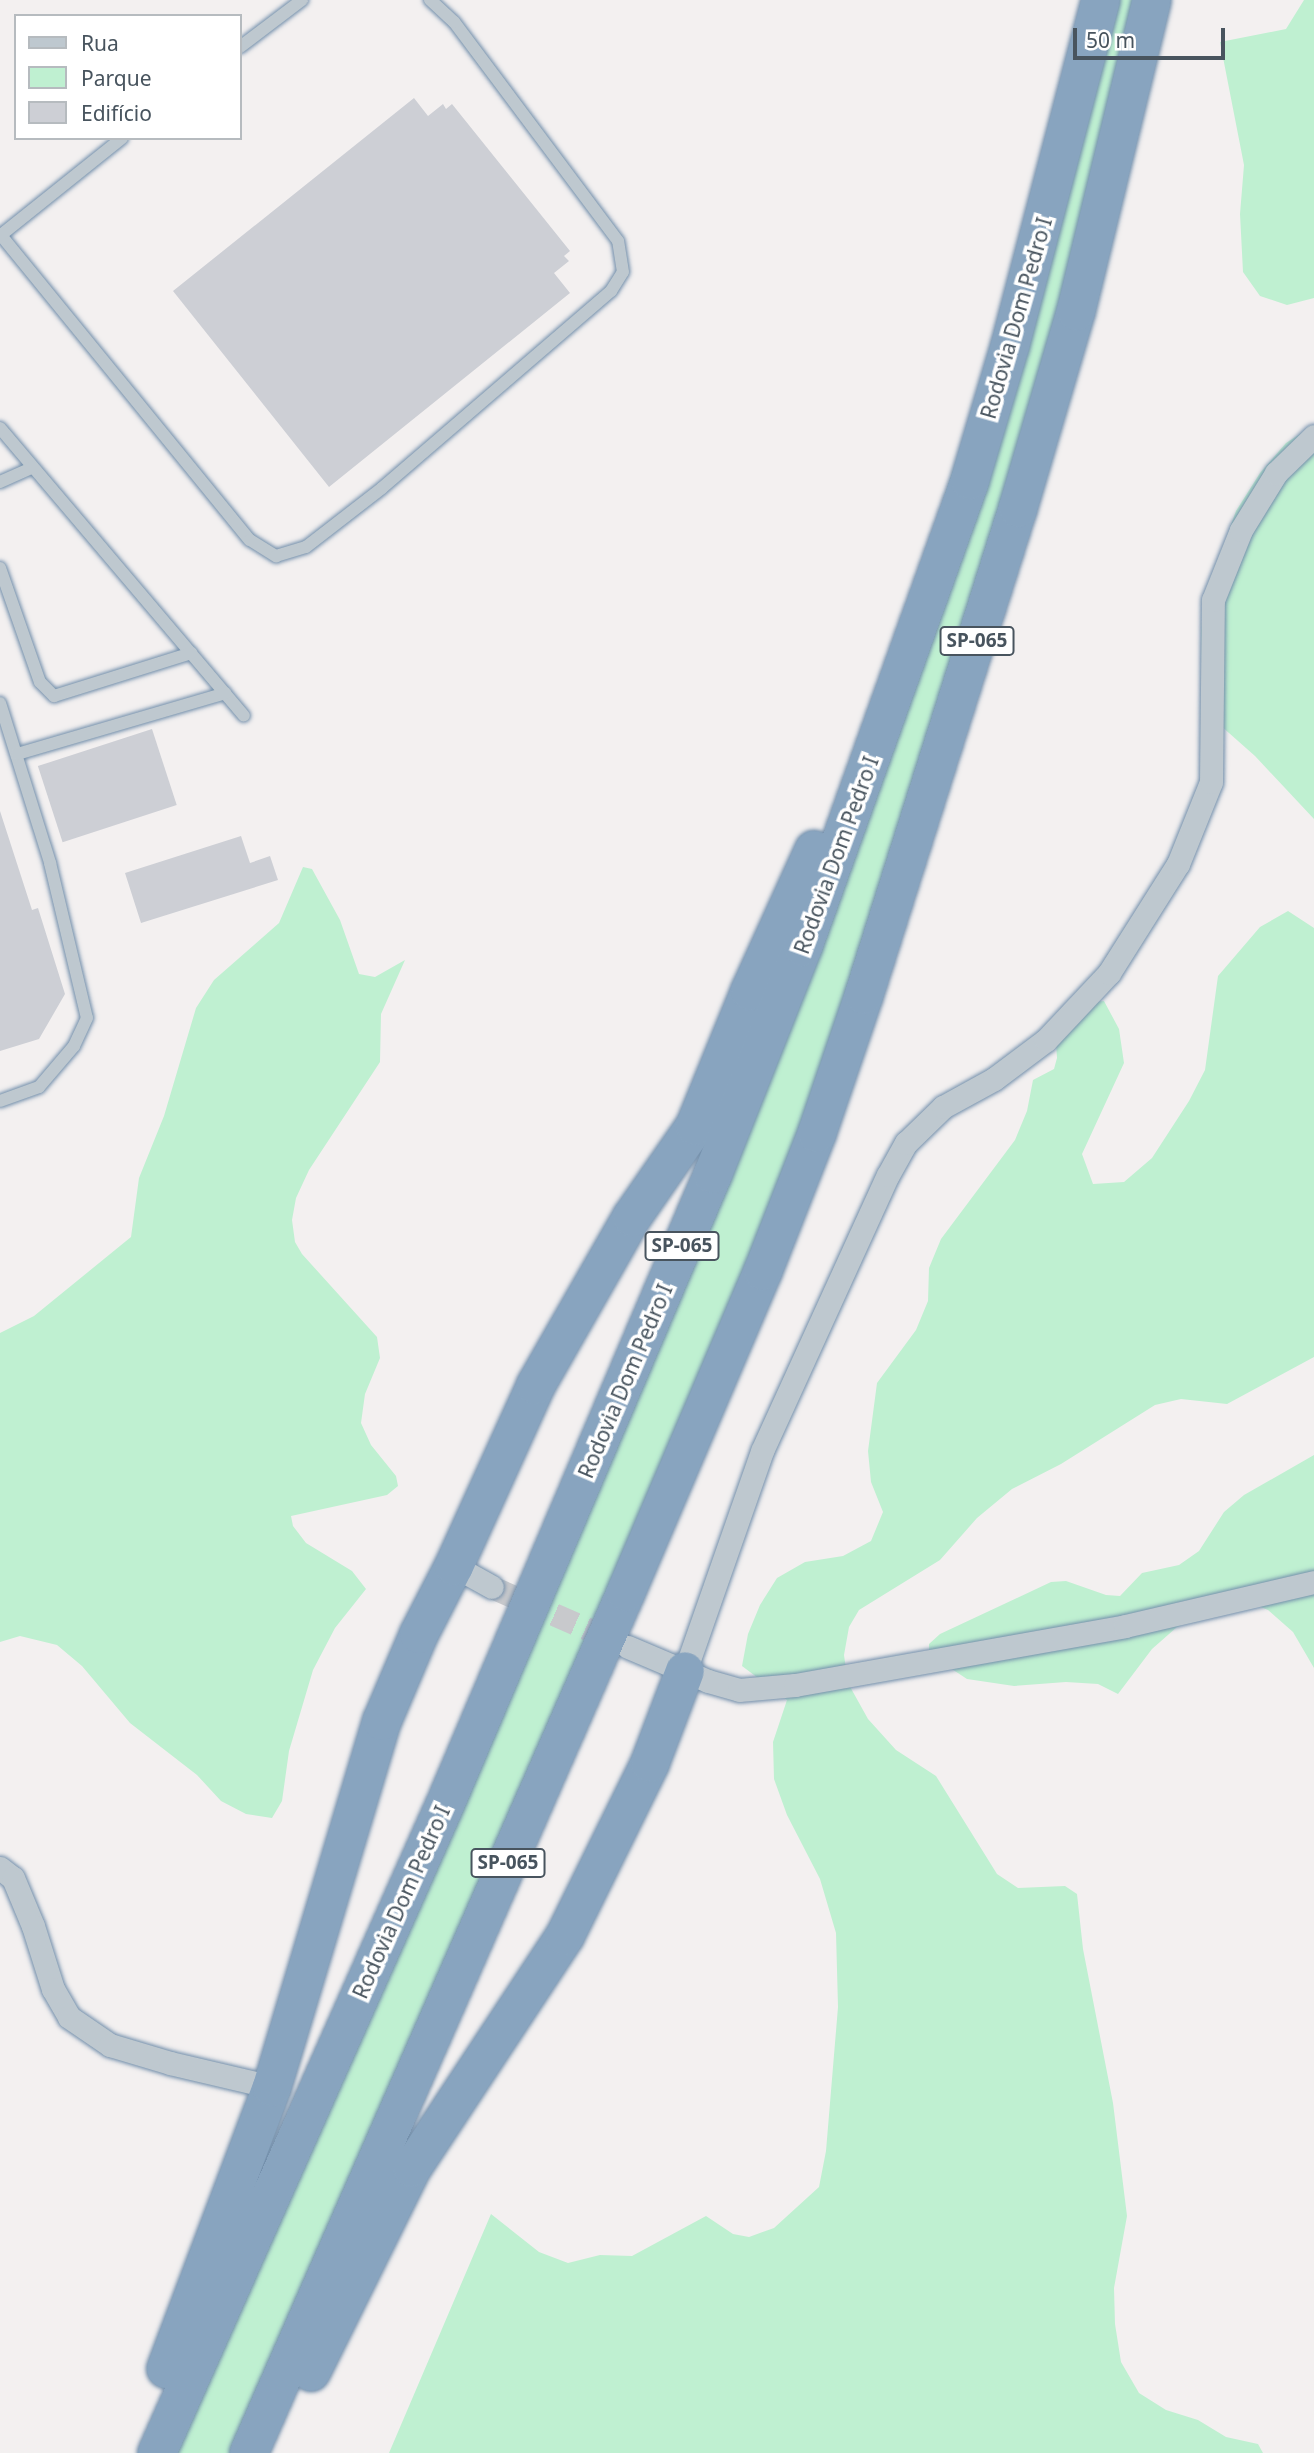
<!DOCTYPE html>
<html>
<head>
<meta charset="utf-8">
<style>
  body { margin:0 }
  #map { position:relative; width:1314px; height:2453px; overflow:hidden; background:#f3f0f0; font-family:"Noto Sans",sans-serif }
  div>[style] { position:absolute }
  .green>* { inset:0; background:#bff0d1 }
  .building>* { inset:0; background:#cdcfd5; transform-origin:0 0 }
  .minor-tunnel>* { height:23px; margin-top:-11.5px; transform-origin:0; background:repeating-linear-gradient(90deg,#c8c9cc 0 23px,transparent 0 34px) }
  .roads { filter:drop-shadow(0 0 2px #738fab) drop-shadow(0 0 2px #738fab) }
  .service>* { height:12px; margin:-6px; padding:0 6px; transform-origin:6px; border-radius:6px; background:#bec8cf }
  .minor>* { height:23px; margin:-11.5px; padding:0 11.5px; transform-origin:11.5px; border-radius:11.5px; background:#bec8cf }
  .motorway>* { height:38px; margin:-19px; padding:0 19px; transform-origin:19px; border-radius:19px; background:#88a4bf }
  span { translate:-50% -50%; white-space:nowrap; text-align:center; line-height:1.15; -webkit-text-stroke:7px #fff; paint-order:stroke }
  .shield-label span { padding:2px 5px; background:#fff; border:2px solid; border-radius:5px; -webkit-text-stroke-width:0 }
  .shield-label { font-size:19px; color:#48545e; font-weight:700 }
  .street-label { font-size:21px; color:#48545e }
  .legend { position:absolute; left:14px; top:14px; width:228px; height:126px; box-sizing:border-box; background:#fff; border:2px solid #b6bbbf; margin:0; padding:9px 12px; list-style:none; font-size:21px; color:#48545e }
  .legend li { display:flex; align-items:center; gap:14px; height:35px }
  .legend b { width:35px; border:2px solid #b6bbbf }
  .scale { position:absolute; left:1073px; top:28px; width:152px; height:32px; box-sizing:border-box; border:4px solid #48545e; border-top:0; padding-left:9px; font-size:21px; line-height:24px; white-space:nowrap; color:#48545e; -webkit-text-stroke:5px #fff; paint-order:stroke }
</style>
</head>
<body>
<div id="map">
  <div class="green">
    <div style="clip-path:polygon(1111px 0,1139px 0,1061px 316px,797px 1147px,237px 2453px,173px 2453px,686px 1265px)"></div>
    <div style="clip-path:polygon(1304px 0,1314px 0,1314px 298px,1287px 305px,1260px 296px,1243px 272px,1240px 214px,1244px 165px,1220px 42px,1286px 29px)"></div>
    <div style="clip-path:polygon(1314px 425px,1314px 819px,1255px 756px,1203px 710px,1201px 632px,1205px 596px,1236px 511px,1260px 473px,1286px 443px)"></div>
    <div style="clip-path:polygon(303px 867px,312px 869px,340px 920px,359px 974px,375px 977px,405px 960px,381px 1014px,380px 1062px,309px 1170px,296px 1198px,292px 1220px,295px 1242px,302px 1254px,377px 1337px,380px 1358px,365px 1394px,361px 1423px,371px 1445px,396px 1476px,398px 1486px,387px 1495px,291px 1516px,293px 1526px,306px 1543px,352px 1571px,366px 1589px,335px 1628px,313px 1670px,289px 1751px,282px 1801px,272px 1818px,246px 1814px,221px 1801px,197px 1775px,130px 1723px,82px 1666px,57px 1645px,20px 1636px,0 1642px,0 1333px,34px 1316px,131px 1237px,139px 1178px,164px 1116px,196px 1008px,214px 980px,279px 923px)"></div>
    <div style="clip-path:polygon(1288px 911px,1314px 928px,1314px 1357px,1227px 1404px,1181px 1399px,1155px 1405px,1061px 1464px,1012px 1489px,977px 1518px,940px 1560px,859px 1610px,849px 1627px,844px 1655px,848px 1683px,868px 1719px,896px 1750px,936px 1776px,997px 1874px,1018px 1888px,1065px 1886px,1077px 1894px,1083px 1949px,1113px 2103px,1127px 2216px,1114px 2288px,1115px 2324px,1121px 2362px,1139px 2393px,1166px 2410px,1198px 2420px,1226px 2437px,1258px 2444px,1263px 2453px,389px 2453px,491px 2214px,539px 2252px,568px 2263px,600px 2255px,632px 2256px,706px 2216px,733px 2234px,749px 2237px,774px 2228px,819px 2187px,826px 2151px,838px 2007px,836px 1933px,820px 1879px,787px 1815px,774px 1779px,773px 1742px,787px 1700px,742px 1666px,748px 1634px,760px 1605px,777px 1578px,805px 1562px,843px 1556px,871px 1541px,883px 1512px,871px 1482px,868px 1451px,877px 1383px,916px 1330px,928px 1301px,929px 1268px,941px 1239px,1015px 1140px,1027px 1111px,1033px 1080px,1054px 1069px,1057px 1058px,1055px 1029px,1073px 1004px,1104px 1001px,1119px 1029px,1124px 1063px,1082px 1154px,1093px 1184px,1124px 1182px,1152px 1158px,1189px 1101px,1205px 1070px,1218px 976px,1260px 927px)"></div>
    <div style="clip-path:polygon(1314px 1455px,1314px 1668px,1293px 1632px,1268px 1610px,1239px 1598px,1177px 1627px,1152px 1649px,1118px 1694px,1098px 1684px,1066px 1682px,1014px 1686px,967px 1679px,929px 1654px,929px 1644px,940px 1634px,1051px 1582px,1066px 1581px,1106px 1595px,1120px 1596px,1142px 1573px,1179px 1565px,1199px 1551px,1224px 1512px,1244px 1495px)"></div>
  </div>
  <div class="building">
    <div style="clip-path:polygon(414px 98px,428px 116px,443px 104px,446px 109px,452px 104px,570px 251px,564px 256px,569px 261px,554px 273px,570px 293px,329px 487px,173px 291px)"></div>
    <div style="left:152px;top:729px;width:80px;height:120px;rotate:72deg"></div>
    <div style="clip-path:polygon(0 811px,32px 910px,38px 908px,65px 994px,39px 1039px,0 1051px)"></div>
    <div style="clip-path:polygon(241px 836px,250px 863px,270px 856px,278px 880px,141px 923px,125px 873px)"></div>
  </div>
  <div class="minor-tunnel">
    <div style="left:492px;top:1587px;width:137px;rotate:23.6deg"></div>
  </div>
  <div class="roads">
    <div class="service">
      <div style="left:240px;top:47px;width:78px;rotate:-37.2deg"></div>
      <div style="left:0;top:234px;width:395px;rotate:50.8deg"></div>
      <div style="left:250px;top:540px;width:31px;rotate:32deg"></div>
      <div style="left:276px;top:556px;width:31px;rotate:-17deg"></div>
      <div style="left:306px;top:547px;width:96px;rotate:-37.8deg"></div>
      <div style="left:382px;top:488px;width:302px;rotate:-40.7deg"></div>
      <div style="left:611px;top:291px;width:22px;rotate:-58deg"></div>
      <div style="left:623px;top:272px;width:31px;rotate:-99deg"></div>
      <div style="left:618px;top:241px;width:274px;rotate:-126.8deg"></div>
      <div style="left:454px;top:22px;width:33px;rotate:-137deg"></div>
      <div style="left:1px;top:235px;width:155px;rotate:-38.7deg"></div>
      <div style="left:0;top:428px;width:377px;rotate:49.7deg"></div>
      <div style="left:0;top:482px;width:36px;rotate:-24deg"></div>
      <div style="left:0;top:568px;width:121px;rotate:70.7deg"></div>
      <div style="left:40px;top:682px;width:20px;rotate:45deg"></div>
      <div style="left:54px;top:696px;width:144px;rotate:-17.4deg"></div>
      <div style="left:0;top:703px;width:168px;rotate:72.6deg"></div>
      <div style="left:50px;top:863px;width:159px;rotate:76.6deg"></div>
      <div style="left:87px;top:1018px;width:31px;rotate:115deg"></div>
      <div style="left:74px;top:1046px;width:54px;rotate:130.5deg"></div>
      <div style="left:39px;top:1087px;width:41px;rotate:160.3deg"></div>
      <div style="left:17px;top:754px;width:217px;rotate:-16.3deg"></div>
    </div>
    <div class="minor">
      <div style="left:454px;top:1566px;width:43px;rotate:28.9deg"></div>
      <div style="left:628px;top:1647px;width:87px;rotate:23deg"></div>
      <div style="left:708px;top:1681px;width:32px;rotate:16deg"></div>
      <div style="left:739px;top:1690px;width:56px;rotate:-5.1deg"></div>
      <div style="left:795px;top:1685px;width:335px;rotate:-10.1deg"></div>
      <div style="left:1125px;top:1626px;width:194px;rotate:-13.1deg"></div>
      <div style="left:685px;top:1671px;width:233px;rotate:-70.7deg"></div>
      <div style="left:762px;top:1451px;width:303px;rotate:-65.5deg"></div>
      <div style="left:888px;top:1175px;width:37px;rotate:-61deg"></div>
      <div style="left:906px;top:1143px;width:52px;rotate:-44.2deg"></div>
      <div style="left:943px;top:1107px;width:58px;rotate:-28.8deg"></div>
      <div style="left:994px;top:1079px;width:65px;rotate:-36.9deg"></div>
      <div style="left:1046px;top:1040px;width:92px;rotate:-46.8deg"></div>
      <div style="left:1109px;top:973px;width:129px;rotate:-57.7deg"></div>
      <div style="left:1178px;top:864px;width:88px;rotate:-68.1deg"></div>
      <div style="left:1211px;top:782px;width:182px;rotate:-89.4deg"></div>
      <div style="left:1213px;top:600px;width:75px;rotate:-68.2deg"></div>
      <div style="left:1241px;top:530px;width:67px;rotate:-58.4deg"></div>
      <div style="left:1276px;top:473px;width:53px;rotate:-44.2deg"></div>
      <div style="left:0;top:1868px;width:16px;rotate:38deg"></div>
      <div style="left:13px;top:1878px;width:52px;rotate:67.4deg"></div>
      <div style="left:33px;top:1926px;width:66px;rotate:72.4deg"></div>
      <div style="left:53px;top:1989px;width:32px;rotate:60deg"></div>
      <div style="left:69px;top:2017px;width:50px;rotate:34.3deg"></div>
      <div style="left:110px;top:2045px;width:63px;rotate:16.7deg"></div>
      <div style="left:170px;top:2063px;width:105px;rotate:13.2deg"></div>
    </div>
    <div class="motorway">
      <div style="left:166px;top:2369px;width:301px;rotate:-69.4deg"></div>
      <div style="left:272px;top:2087px;width:382px;rotate:-73.3deg"></div>
      <div style="left:382px;top:1721px;width:95px;rotate:-67deg"></div>
      <div style="left:419px;top:1634px;width:76px;rotate:-62.8deg"></div>
      <div style="left:454px;top:1566px;width:199px;rotate:-65.6deg"></div>
      <div style="left:536px;top:1385px;width:193px;rotate:-60.3deg"></div>
      <div style="left:632px;top:1217px;width:111px;rotate:-55.3deg"></div>
      <div style="left:695px;top:1126px;width:146px;rotate:-67.8deg"></div>
      <div style="left:750px;top:991px;width:155px;rotate:-65.6deg"></div>
      <div style="left:311px;top:2372px;width:228px;rotate:-63.7deg"></div>
      <div style="left:412px;top:2168px;width:278px;rotate:-56.6deg"></div>
      <div style="left:565px;top:1936px;width:193px;rotate:-63.8deg"></div>
      <div style="left:650px;top:1763px;width:98px;rotate:-69.2deg"></div>
      <div style="left:157px;top:2453px;width:707px;rotate:-66.05deg"></div>
      <div style="left:444px;top:1807px;width:688px;rotate:-66.98deg"></div>
      <div style="left:713px;top:1174px;width:244px;rotate:-68.4deg"></div>
      <div style="left:803px;top:947px;width:496px;rotate:-70.3deg"></div>
      <div style="left:970px;top:480px;width:140px;rotate:-73.4deg"></div>
      <div style="left:1010px;top:346px;width:358px;rotate:-75.3deg"></div>
      <div style="left:249px;top:2453px;width:940px;rotate:-66.35deg"></div>
      <div style="left:626px;top:1592px;width:349px;rotate:-66.9deg"></div>
      <div style="left:763px;top:1271px;width:148px;rotate:-68.6deg"></div>
      <div style="left:817px;top:1133px;width:146px;rotate:-71.2deg"></div>
      <div style="left:864px;top:995px;width:511px;rotate:-72.45deg"></div>
      <div style="left:1018px;top:508px;width:205px;rotate:-73.6deg"></div>
      <div style="left:1076px;top:311px;width:320px;rotate:-76.3deg"></div>
    </div>
  </div>
  <div class="shield-label">
    <span style="left:977px;top:641px">SP-065</span>
    <span style="left:682px;top:1246px">SP-065</span>
    <span style="left:508px;top:1863px">SP-065</span>
  </div>
  <div class="street-label">
    <span style="left:1016px;top:318px;rotate:-74deg">Rodovia Dom Pedro I</span>
    <span style="left:836px;top:855px;rotate:-70deg">Rodovia Dom Pedro I</span>
    <span style="left:625px;top:1381px;rotate:-67deg">Rodovia Dom Pedro I</span>
    <span style="left:401px;top:1902px;rotate:-66deg">Rodovia Dom Pedro I</span>
  </div>
  <ul class="legend">
  <li><b style="height:9px;background:#bec8cf"></b>Rua</li>
  <li><b style="height:19px;background:#bff0d1"></b>Parque</li>
  <li><b style="height:19px;background:#cdcfd5"></b>Edifício</li>
  </ul>
  <div class="scale">50 m</div>
</div>
</body>
</html>
